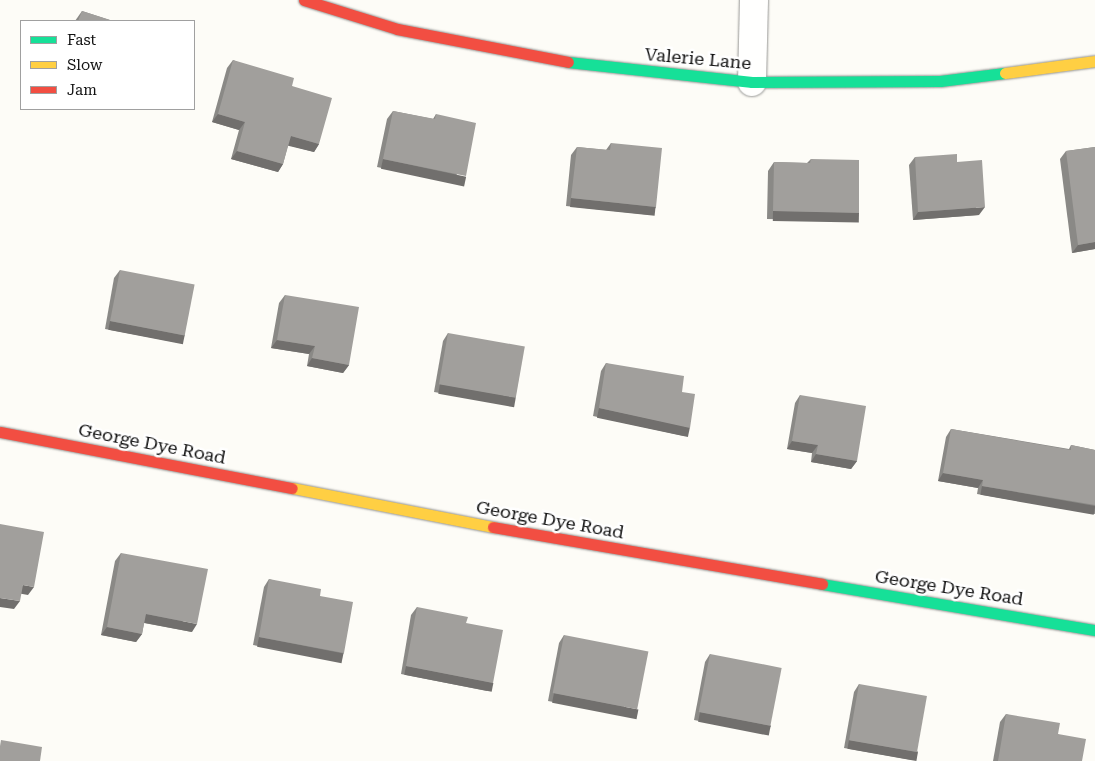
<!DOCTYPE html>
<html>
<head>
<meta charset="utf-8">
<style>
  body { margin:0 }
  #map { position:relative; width:1095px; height:761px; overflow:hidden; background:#fdfcf7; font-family:"Roboto Serif",serif }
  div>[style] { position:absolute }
  .roads { filter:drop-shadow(0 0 1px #979795) drop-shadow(0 0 1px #979795) }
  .street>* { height:28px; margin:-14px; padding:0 14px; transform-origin:14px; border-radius:14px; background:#fffffe }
  .fast>* { height:11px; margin:-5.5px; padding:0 5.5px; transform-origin:5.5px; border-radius:5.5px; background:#16e098 }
  .slow>* { height:11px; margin:-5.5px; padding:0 5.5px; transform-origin:5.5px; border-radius:5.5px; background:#ffcf43 }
  .jam>* { height:11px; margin:-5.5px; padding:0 5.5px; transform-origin:5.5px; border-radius:5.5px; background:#f24e42 }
  .wall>* { inset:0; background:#8a8986 }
  .shaded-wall>* { inset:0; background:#716f6d; transform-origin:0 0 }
  .building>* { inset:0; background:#a19f9c; transform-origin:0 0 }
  span { translate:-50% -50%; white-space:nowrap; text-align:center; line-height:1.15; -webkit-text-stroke:5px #fff; paint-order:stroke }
  .street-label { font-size:18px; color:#111 }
  .legend { position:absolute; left:20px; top:20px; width:175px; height:90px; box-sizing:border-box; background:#fff; border:1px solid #a0a0a0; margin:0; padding:6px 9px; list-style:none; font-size:15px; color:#111 }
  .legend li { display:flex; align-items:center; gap:10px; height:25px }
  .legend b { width:25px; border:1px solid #a0a0a0 }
</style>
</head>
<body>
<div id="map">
  <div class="roads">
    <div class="street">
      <div style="left:752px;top:82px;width:82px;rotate:-88.6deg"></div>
    </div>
    <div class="fast">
      <div style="left:568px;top:62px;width:185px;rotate:6.2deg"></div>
      <div style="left:752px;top:82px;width:188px;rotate:-0.3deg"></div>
      <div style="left:940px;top:81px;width:65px;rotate:-7deg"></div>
      <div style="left:822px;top:584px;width:277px;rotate:9.6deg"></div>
    </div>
    <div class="slow">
      <div style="left:1005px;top:73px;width:91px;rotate:-7.6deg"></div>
      <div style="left:292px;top:488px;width:205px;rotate:11deg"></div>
    </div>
    <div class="jam">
      <div style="left:304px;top:0;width:97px;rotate:17.3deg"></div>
      <div style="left:397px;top:29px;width:174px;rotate:10.9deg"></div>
      <div style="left:0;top:432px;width:297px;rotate:10.9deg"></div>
      <div style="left:493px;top:527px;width:334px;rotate:9.8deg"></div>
    </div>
  </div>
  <div class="wall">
    <div style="clip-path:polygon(82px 11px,113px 21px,75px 21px)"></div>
    <div style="clip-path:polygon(233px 60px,292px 86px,319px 144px,314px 152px,288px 145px,283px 164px,278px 172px,231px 159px,239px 130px,212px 122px,227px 68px)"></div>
    <div style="clip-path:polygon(393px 111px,433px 119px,436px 114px,460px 184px,377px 167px,387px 119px)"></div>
    <div style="clip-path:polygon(611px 143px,656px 207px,651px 215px,566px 206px,571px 155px,577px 147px,606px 150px)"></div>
    <div style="clip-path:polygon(1095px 147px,1095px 249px,1072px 253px,1060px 159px,1066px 151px)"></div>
    <div style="clip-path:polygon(915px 157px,957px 162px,979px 215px,913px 220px,909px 165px)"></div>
    <div style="clip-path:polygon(811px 159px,859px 213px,853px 221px,767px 219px,768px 171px,774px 162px,807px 163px)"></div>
    <div style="clip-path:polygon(120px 270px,185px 335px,180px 343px,105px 329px,114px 278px)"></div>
    <div style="clip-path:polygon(285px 295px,349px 365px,343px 373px,307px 366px,309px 354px,271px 348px,279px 303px)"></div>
    <div style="clip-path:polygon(448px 333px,510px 405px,434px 392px,443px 341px)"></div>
    <div style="clip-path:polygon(606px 363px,682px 392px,684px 436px,593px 416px,601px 371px)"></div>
    <div style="clip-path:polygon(800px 395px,857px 461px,851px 469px,811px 462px,812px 453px,787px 449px,795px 403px)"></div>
    <div style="clip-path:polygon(951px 429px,1069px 449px,1071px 445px,1095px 450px,1095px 514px,977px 494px,978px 488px,938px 481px,946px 437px)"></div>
    <div style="clip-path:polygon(121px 553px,192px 632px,144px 623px,142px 634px,136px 642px,101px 635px,115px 561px)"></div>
    <div style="clip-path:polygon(269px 579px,320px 596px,344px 653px,338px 661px,253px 645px,264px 587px)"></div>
    <div style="clip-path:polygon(417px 607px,493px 683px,487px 691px,401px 674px,411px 615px)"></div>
    <div style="clip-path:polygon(564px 635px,633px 717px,548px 701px,559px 643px)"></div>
    <div style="clip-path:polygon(710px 654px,771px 726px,765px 734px,694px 720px,705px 662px)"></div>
    <div style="clip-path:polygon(859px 684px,918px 752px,912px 760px,844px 748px,854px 692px)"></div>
    <div style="clip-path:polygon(1006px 714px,1058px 734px,1082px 761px,993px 761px,1000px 722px)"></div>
  </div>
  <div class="shaded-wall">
    <div style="clip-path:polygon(218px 114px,245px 122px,239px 130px,212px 122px)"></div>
    <div style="clip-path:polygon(291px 136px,319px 144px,314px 152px,285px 145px)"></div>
    <div style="clip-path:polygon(237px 151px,283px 164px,278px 172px,231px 159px)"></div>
    <div style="left:383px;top:159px;width:85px;height:10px;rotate:12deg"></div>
    <div style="left:571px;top:198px;width:85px;height:9px;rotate:6deg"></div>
    <div style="clip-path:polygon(985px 207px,979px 215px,913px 220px,918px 212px)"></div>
    <div style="left:773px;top:211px;width:86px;height:10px;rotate:1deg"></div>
    <div style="clip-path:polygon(1095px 242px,1095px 249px,1072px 253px,1078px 245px)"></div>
    <div style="left:110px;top:321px;width:76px;height:9px;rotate:11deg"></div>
    <div style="clip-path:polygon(277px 340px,315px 346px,309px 354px,271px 348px)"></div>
    <div style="clip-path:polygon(312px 358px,349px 365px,343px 373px,307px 366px)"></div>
    <div style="left:440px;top:384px;width:77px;height:10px;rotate:10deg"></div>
    <div style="left:599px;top:408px;width:93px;height:10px;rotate:12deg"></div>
    <div style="clip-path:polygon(792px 441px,818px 445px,812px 453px,787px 449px)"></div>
    <div style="clip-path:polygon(816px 454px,857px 461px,851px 469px,811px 462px)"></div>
    <div style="clip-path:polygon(943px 473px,983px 480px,978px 488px,938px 481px)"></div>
    <div style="left:982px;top:486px;width:115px;height:9px;rotate:10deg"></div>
    <div style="clip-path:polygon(23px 585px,34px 587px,28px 595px,17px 593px)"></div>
    <div style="clip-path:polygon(0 598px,20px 601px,14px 609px,0 607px)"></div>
    <div style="clip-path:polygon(146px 614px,197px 624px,192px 632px,140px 622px)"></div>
    <div style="clip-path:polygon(107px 627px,142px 634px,136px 642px,101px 635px)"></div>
    <div style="left:259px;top:637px;width:86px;height:10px;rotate:11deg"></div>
    <div style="left:406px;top:666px;width:89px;height:9px;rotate:11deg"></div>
    <div style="left:554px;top:693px;width:86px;height:10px;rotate:11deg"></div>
    <div style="left:700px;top:712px;width:72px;height:10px;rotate:11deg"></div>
    <div style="left:849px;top:740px;width:70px;height:9px;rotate:10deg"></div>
  </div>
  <div class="building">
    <div style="clip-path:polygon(82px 11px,113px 21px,78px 21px)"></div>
    <div style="clip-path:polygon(233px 60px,294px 78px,292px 86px,332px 98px,319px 144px,291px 136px,283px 164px,237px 151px,245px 122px,218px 114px)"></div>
    <div style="clip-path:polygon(393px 111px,435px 119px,436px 114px,476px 123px,466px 176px,383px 159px)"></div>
    <div style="clip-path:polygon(611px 143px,662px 148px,656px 207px,571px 198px,577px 147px,610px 150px)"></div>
    <div style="clip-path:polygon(1095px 147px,1095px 242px,1078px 245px,1066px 151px)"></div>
    <div style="clip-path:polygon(957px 154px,957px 162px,982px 160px,985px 207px,918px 212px,915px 157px)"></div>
    <div style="clip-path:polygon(811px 159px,859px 160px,859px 213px,773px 211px,774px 162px,810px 163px)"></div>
    <div style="left:120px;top:270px;width:76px;height:52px;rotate:11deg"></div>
    <div style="clip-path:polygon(285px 295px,359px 307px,349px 365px,312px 358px,315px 346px,277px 340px)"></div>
    <div style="left:448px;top:333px;width:78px;height:52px;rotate:10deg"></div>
    <div style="clip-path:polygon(606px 363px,684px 376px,682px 392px,695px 394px,690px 428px,599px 408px)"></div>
    <div style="clip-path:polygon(800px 395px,866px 406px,857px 461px,816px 454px,818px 445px,792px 441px)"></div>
    <div style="clip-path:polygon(951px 429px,1071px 450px,1071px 445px,1095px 450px,1095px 505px,982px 486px,983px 480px,943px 473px)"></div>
    <div style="clip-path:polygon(0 524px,44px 532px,34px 587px,23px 585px,20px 601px,0 598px)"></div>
    <div style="clip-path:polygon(121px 553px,208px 569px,197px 624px,146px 614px,142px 634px,107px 627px)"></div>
    <div style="clip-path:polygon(269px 579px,321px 589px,320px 596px,353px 602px,344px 653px,259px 637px)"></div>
    <div style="clip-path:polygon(417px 607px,468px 617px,466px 623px,503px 630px,493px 683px,406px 666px)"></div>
    <div style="left:564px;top:635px;width:86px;height:59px;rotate:11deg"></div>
    <div style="left:710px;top:654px;width:73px;height:59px;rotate:11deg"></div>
    <div style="left:859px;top:684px;width:69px;height:57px;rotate:10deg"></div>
    <div style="clip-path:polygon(1006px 714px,1060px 723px,1058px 734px,1086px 739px,1082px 761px,998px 761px)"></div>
    <div style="clip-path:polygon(1px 740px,42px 747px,40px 761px,0 761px,0 746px)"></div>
  </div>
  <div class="street-label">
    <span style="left:698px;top:59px;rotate:5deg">Valerie Lane</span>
    <span style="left:152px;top:444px;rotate:11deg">George Dye Road</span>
    <span style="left:550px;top:520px;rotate:10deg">George Dye Road</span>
    <span style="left:949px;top:588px;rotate:9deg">George Dye Road</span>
  </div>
  <ul class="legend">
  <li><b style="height:6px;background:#16e098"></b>Fast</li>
  <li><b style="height:6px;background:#ffcf43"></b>Slow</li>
  <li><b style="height:6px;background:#f24e42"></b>Jam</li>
  </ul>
</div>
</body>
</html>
